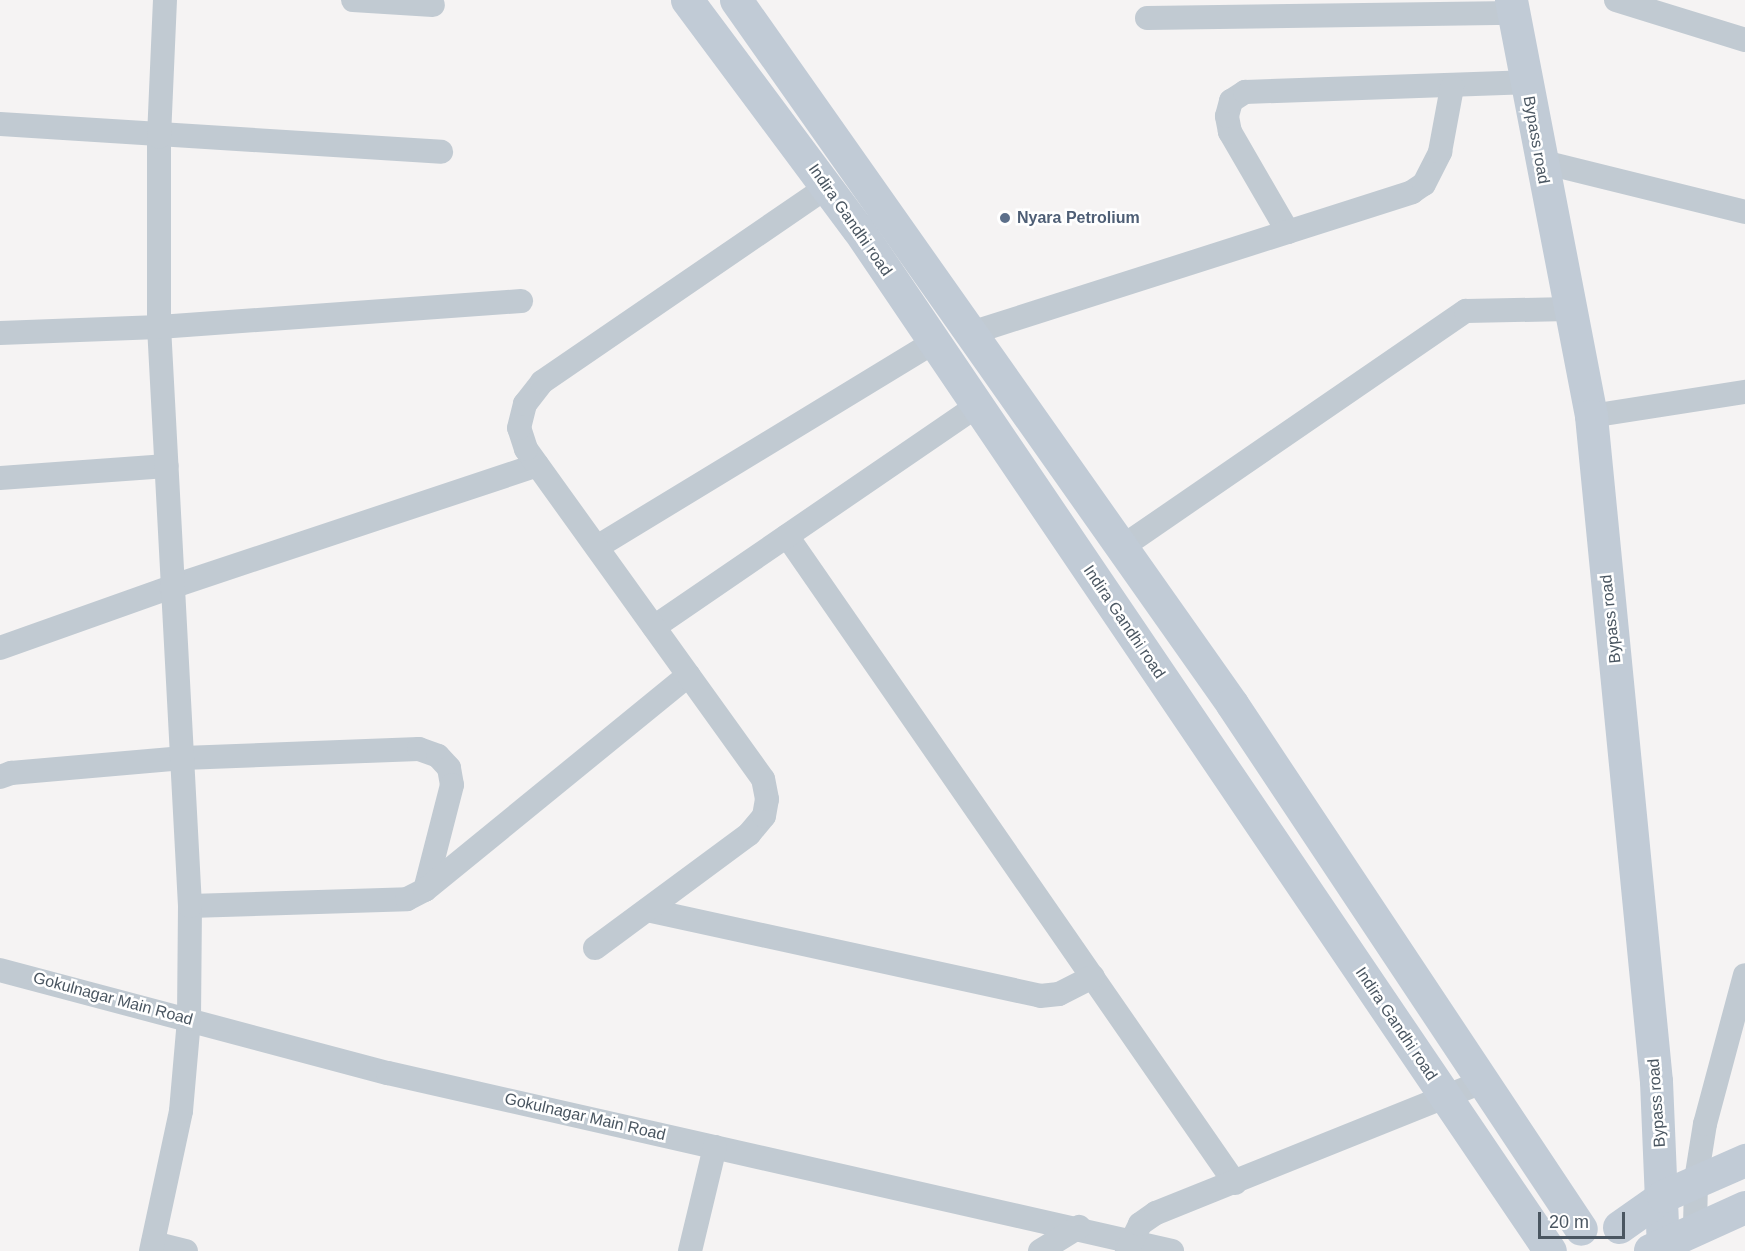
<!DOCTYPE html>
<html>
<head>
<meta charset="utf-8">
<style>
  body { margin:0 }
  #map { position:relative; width:1745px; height:1251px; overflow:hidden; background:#f5f3f3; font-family:Helvetica,sans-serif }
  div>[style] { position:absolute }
  .street>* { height:24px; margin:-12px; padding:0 12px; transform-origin:12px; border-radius:12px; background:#c1cad2 }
  .secondary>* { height:33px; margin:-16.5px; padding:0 16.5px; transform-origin:16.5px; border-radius:16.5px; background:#c1cbd6 }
  .dots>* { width:16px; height:16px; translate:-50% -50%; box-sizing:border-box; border:3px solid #fff; border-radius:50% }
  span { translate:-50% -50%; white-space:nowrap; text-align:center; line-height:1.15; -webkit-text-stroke:5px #fff; paint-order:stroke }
  .street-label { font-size:16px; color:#4a5661 }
  .service-label { font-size:16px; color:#4e5e75; font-weight:700 }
  .left { translate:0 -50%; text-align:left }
  .scale { position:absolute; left:1538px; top:1212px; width:87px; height:27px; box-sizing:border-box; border:3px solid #4a5661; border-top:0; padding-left:8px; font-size:18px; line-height:21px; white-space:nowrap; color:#4a5661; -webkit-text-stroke:4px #fff; paint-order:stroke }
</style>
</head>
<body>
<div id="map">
  <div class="street">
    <div style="left:353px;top:0;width:80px;rotate:3.6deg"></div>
    <div style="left:1616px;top:0;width:135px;rotate:17.2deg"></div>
    <div style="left:1147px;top:18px;width:367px;rotate:-0.8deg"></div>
    <div style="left:0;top:124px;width:442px;rotate:3.6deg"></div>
    <div style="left:1539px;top:161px;width:212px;rotate:13.9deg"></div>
    <div style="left:1288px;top:232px;width:116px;rotate:-120.1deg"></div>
    <div style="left:1230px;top:132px;width:16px;rotate:-101deg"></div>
    <div style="left:1227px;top:116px;width:16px;rotate:-75deg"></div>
    <div style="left:1231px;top:101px;width:17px;rotate:-33deg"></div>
    <div style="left:1245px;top:92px;width:280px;rotate:-2deg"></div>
    <div style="left:0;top:333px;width:159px;rotate:-2.2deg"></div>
    <div style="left:159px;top:327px;width:363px;rotate:-4.1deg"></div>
    <div style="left:971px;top:333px;width:463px;rotate:-17.7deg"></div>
    <div style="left:1412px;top:192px;width:14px;rotate:-34deg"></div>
    <div style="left:1424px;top:184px;width:36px;rotate:-63deg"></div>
    <div style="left:1440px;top:152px;width:66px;rotate:-79.5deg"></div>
    <div style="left:1591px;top:416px;width:156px;rotate:-8.9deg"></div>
    <div style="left:0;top:478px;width:167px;rotate:-4.1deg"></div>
    <div style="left:787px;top:536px;width:787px;rotate:55.3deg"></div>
    <div style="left:597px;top:547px;width:394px;rotate:-31.3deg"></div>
    <div style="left:1122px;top:547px;width:417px;rotate:-34.5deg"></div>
    <div style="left:1466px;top:311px;width:103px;rotate:-1.1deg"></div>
    <div style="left:654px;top:627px;width:391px;rotate:-34.4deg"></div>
    <div style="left:0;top:648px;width:182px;rotate:-19.6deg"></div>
    <div style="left:171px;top:587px;width:386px;rotate:-18.4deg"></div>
    <div style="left:0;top:777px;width:12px;rotate:-20deg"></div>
    <div style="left:11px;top:773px;width:173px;rotate:-5deg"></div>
    <div style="left:183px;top:758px;width:236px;rotate:-2.2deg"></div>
    <div style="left:419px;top:749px;width:20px;rotate:20deg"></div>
    <div style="left:438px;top:756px;width:16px;rotate:47deg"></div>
    <div style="left:449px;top:768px;width:17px;rotate:80deg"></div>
    <div style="left:452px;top:785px;width:108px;rotate:104.4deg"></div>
    <div style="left:190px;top:906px;width:217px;rotate:-1.8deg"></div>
    <div style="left:407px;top:899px;width:20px;rotate:-27deg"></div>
    <div style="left:425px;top:890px;width:340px;rotate:-39.2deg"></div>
    <div style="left:647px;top:910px;width:402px;rotate:12.3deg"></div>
    <div style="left:1040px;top:996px;width:19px;rotate:-6deg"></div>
    <div style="left:1059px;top:994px;width:38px;rotate:-27deg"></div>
    <div style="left:595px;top:948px;width:192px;rotate:-36.5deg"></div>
    <div style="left:749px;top:834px;width:23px;rotate:-50deg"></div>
    <div style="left:764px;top:816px;width:17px;rotate:-80deg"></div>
    <div style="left:767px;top:799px;width:20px;rotate:-101deg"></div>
    <div style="left:763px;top:779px;width:406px;rotate:-125.7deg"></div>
    <div style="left:526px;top:449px;width:22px;rotate:-108deg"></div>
    <div style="left:519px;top:428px;width:25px;rotate:-76deg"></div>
    <div style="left:525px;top:404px;width:28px;rotate:-52deg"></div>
    <div style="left:542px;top:382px;width:345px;rotate:-34.4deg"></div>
    <div style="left:0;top:970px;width:401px;rotate:14.9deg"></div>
    <div style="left:388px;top:1073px;width:804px;rotate:12.79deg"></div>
    <div style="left:1695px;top:1228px;width:48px;rotate:-88.8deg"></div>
    <div style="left:1696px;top:1180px;width:57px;rotate:-80.9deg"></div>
    <div style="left:1705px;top:1124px;width:154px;rotate:-75deg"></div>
    <div style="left:153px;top:1243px;width:34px;rotate:14deg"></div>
    <div style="left:151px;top:1251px;width:143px;rotate:-77.9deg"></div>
    <div style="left:181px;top:1111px;width:92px;rotate:-85deg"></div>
    <div style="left:189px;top:1019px;width:113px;rotate:-89.5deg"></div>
    <div style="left:190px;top:906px;width:580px;rotate:-93.06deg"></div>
    <div style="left:159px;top:327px;width:190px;rotate:-90deg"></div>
    <div style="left:159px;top:137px;width:137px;rotate:-87.5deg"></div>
    <div style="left:690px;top:1251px;width:107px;rotate:-76.5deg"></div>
    <div style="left:1040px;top:1251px;width:46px;rotate:-31.6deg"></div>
    <div style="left:1127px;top:1251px;width:30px;rotate:-64deg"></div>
    <div style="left:1140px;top:1224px;width:19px;rotate:-35deg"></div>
    <div style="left:1156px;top:1213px;width:351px;rotate:-21.9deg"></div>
  </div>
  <div class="secondary">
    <div style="left:687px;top:0;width:286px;rotate:53.3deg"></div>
    <div style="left:858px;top:229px;width:1234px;rotate:55.9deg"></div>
    <div style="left:736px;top:0;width:861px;rotate:54.83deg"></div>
    <div style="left:1232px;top:704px;width:630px;rotate:56.39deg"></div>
    <div style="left:1511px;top:0;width:424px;rotate:79.1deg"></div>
    <div style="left:1591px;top:416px;width:668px;rotate:84.42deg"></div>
    <div style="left:1656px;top:1081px;width:164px;rotate:87.6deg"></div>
    <div style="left:1619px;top:1227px;width:54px;rotate:-35.2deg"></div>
    <div style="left:1663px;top:1196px;width:90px;rotate:-23.7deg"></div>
    <div style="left:1650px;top:1250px;width:104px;rotate:-24.4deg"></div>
  </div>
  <div class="dots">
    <div style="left:1005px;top:218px;background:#5c6f8a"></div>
  </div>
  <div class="street-label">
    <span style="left:1536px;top:140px;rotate:80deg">Bypass road</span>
    <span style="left:850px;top:220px;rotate:55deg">Indira Gandhi road</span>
    <span style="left:1611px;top:619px;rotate:-96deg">Bypass road</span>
    <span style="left:1124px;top:622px;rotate:56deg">Indira Gandhi road</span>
    <span style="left:113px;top:999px;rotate:15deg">Gokulnagar Main Road</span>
    <span style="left:1396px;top:1024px;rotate:56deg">Indira Gandhi road</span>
    <span style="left:1657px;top:1103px;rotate:-94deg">Bypass road</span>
    <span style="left:585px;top:1117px;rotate:13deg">Gokulnagar Main Road</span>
  </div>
  <div class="service-label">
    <span class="left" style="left:1017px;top:218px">Nyara Petrolium</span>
  </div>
  <div class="scale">20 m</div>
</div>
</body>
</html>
